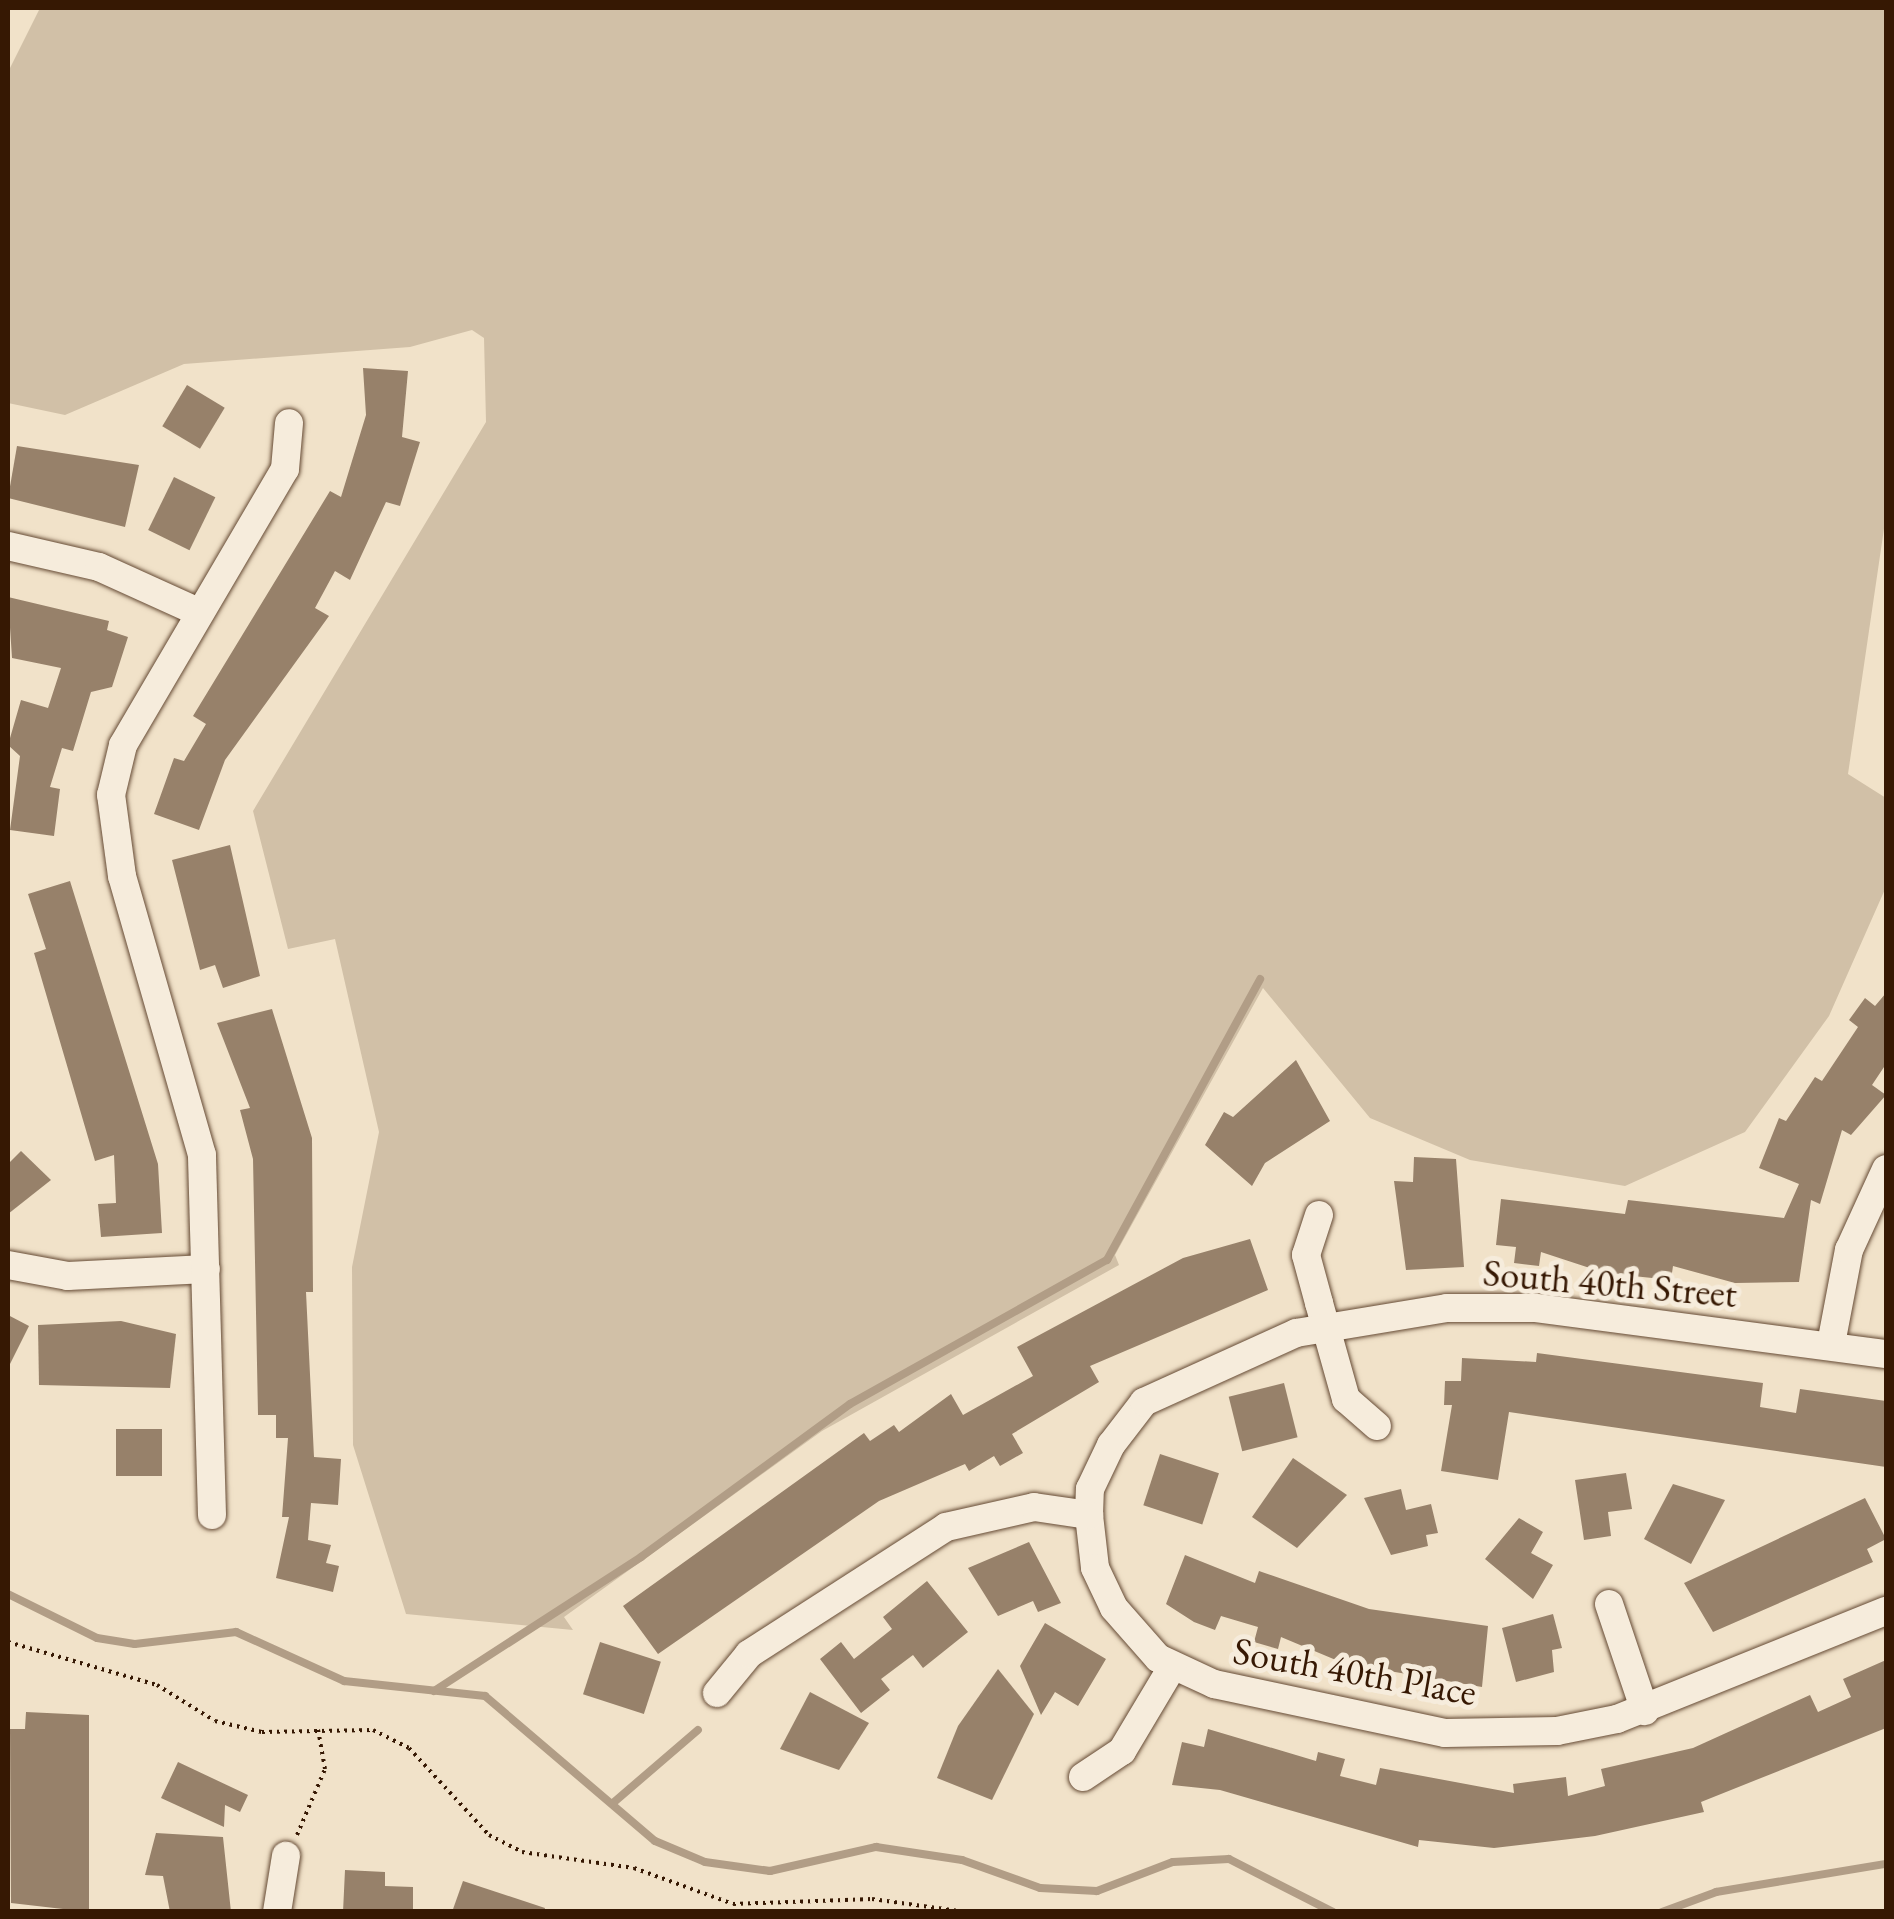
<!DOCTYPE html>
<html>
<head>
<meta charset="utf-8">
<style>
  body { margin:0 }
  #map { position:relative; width:1894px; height:1919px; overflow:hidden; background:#f1e2c9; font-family:"EB Garamond",serif }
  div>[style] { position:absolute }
  .green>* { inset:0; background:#d1c0a7 }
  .stream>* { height:8px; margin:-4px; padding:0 4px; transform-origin:4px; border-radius:4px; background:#b19d86 }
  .building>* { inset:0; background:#97816a; transform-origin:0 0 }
  .path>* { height:4px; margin-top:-2px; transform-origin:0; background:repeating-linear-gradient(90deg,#361803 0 2.5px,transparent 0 7.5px) }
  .roads { filter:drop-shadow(0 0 2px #654a34) drop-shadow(0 0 2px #654a34) }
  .street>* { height:28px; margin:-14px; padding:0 14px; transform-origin:14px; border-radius:14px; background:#f6ecdc }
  span { translate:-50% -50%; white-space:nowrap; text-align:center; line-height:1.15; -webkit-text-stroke:10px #f6ecdc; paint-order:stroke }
  .street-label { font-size:38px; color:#361803 }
  .frame { position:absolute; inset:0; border:10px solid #361803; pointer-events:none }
</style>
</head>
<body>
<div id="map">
  <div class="green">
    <div style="clip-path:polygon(40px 8px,1886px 8px,1886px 515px,1848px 774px,1886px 798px,1886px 887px,1829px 1016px,1745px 1132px,1625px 1186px,1470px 1160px,1370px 1118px,1263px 988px,1115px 1255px,1119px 1265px,822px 1431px,564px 1617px,573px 1630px,406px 1614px,353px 1445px,352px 1267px,379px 1132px,335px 939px,288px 949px,253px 811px,486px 422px,484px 338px,472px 330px,410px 347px,184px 364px,65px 415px,8px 403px,8px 72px)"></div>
  </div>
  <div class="stream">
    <div style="left:8px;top:1594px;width:99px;rotate:26.3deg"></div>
    <div style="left:97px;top:1638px;width:38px;rotate:9deg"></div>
    <div style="left:135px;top:1644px;width:102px;rotate:-6.8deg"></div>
    <div style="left:236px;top:1632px;width:119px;rotate:24.4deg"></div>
    <div style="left:344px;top:1681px;width:142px;rotate:6.1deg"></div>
    <div style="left:485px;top:1696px;width:223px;rotate:40.5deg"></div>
    <div style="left:655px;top:1841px;width:54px;rotate:22.8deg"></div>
    <div style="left:705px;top:1862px;width:66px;rotate:7.9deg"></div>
    <div style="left:770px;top:1871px;width:109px;rotate:-12.8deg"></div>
    <div style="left:876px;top:1847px;width:87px;rotate:8.6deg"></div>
    <div style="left:962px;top:1860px;width:83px;rotate:19.7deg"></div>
    <div style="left:1040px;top:1888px;width:57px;rotate:3deg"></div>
    <div style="left:1097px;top:1891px;width:81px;rotate:-20.9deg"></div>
    <div style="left:1173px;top:1862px;width:56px;rotate:-3.1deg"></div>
    <div style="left:1229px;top:1859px;width:117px;rotate:27deg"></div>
    <div style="left:434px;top:1691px;width:247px;rotate:-32.9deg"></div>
    <div style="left:641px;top:1557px;width:259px;rotate:-36.2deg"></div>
    <div style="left:850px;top:1404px;width:295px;rotate:-29.3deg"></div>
    <div style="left:1107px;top:1260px;width:320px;rotate:-61.4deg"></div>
    <div style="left:613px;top:1803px;width:112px;rotate:-40.7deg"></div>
    <div style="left:1662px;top:1912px;width:58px;rotate:-20.3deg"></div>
    <div style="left:1716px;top:1892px;width:172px;rotate:-9.4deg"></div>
  </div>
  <div class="building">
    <div style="clip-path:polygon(363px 368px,408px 371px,402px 437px,420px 442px,400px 506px,386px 502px,350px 580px,335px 571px,315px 608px,329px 616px,225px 760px,199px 830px,154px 814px,174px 758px,184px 761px,206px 724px,193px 716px,330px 491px,341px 497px,366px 415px)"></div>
    <div style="left:187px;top:385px;width:44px;height:48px;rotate:31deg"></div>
    <div style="clip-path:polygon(17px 446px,139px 465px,125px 527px,8px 498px)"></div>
    <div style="left:174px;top:477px;width:46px;height:59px;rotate:26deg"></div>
    <div style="clip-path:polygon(8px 597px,109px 621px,107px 630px,128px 637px,112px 687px,91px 692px,73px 751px,62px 748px,50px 787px,60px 789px,54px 836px,10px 830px,20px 756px,8px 745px,21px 700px,48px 708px,61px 668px,12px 658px)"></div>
    <div style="clip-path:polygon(230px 845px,260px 976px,223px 988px,215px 965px,200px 970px,172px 860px)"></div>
    <div style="clip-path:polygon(70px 881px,158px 1164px,162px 1233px,101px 1237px,98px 1204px,116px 1203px,114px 1155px,95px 1161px,34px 953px,46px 949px,28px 894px)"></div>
    <div style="clip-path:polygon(1886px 993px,1886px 1064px,1872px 1085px,1886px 1095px,1851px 1135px,1842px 1130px,1820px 1204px,1811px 1200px,1799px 1282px,1735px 1283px,1673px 1266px,1671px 1280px,1605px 1273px,1541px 1252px,1539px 1266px,1514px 1263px,1516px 1247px,1496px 1245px,1501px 1199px,1625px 1214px,1628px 1200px,1784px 1218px,1799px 1184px,1759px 1168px,1779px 1118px,1786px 1121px,1815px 1077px,1822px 1081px,1858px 1027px,1849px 1020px,1865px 998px,1875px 1006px)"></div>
    <div style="clip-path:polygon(272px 1009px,312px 1138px,313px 1292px,306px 1292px,314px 1457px,341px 1459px,338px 1505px,311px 1503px,308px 1540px,331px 1545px,326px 1563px,339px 1566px,333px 1592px,276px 1578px,289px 1517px,282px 1517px,288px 1438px,276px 1438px,276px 1415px,258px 1415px,253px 1159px,240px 1110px,250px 1108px,217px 1023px)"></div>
    <div style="clip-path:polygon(1296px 1060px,1330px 1121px,1265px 1163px,1252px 1186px,1205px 1145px,1224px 1112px,1233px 1117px)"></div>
    <div style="clip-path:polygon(21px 1151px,51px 1180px,8px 1214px,8px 1164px)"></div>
    <div style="clip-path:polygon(1414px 1157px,1456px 1159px,1464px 1267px,1406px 1270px,1394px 1181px,1413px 1182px)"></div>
    <div style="clip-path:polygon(1250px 1239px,1268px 1290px,1090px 1366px,1099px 1382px,1012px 1434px,1023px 1453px,1000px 1466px,994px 1456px,969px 1471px,965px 1464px,879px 1501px,658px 1654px,623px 1606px,864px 1433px,870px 1441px,894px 1425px,899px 1432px,951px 1394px,963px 1415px,1033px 1376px,1017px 1347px,1183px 1258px)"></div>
    <div style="clip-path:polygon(8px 1315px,29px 1326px,8px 1368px)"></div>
    <div style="clip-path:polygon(121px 1321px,176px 1334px,170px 1388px,39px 1385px,38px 1325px)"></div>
    <div style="clip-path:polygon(1537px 1353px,1763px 1383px,1760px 1407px,1796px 1413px,1800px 1389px,1886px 1401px,1886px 1467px,1509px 1412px,1498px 1480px,1441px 1471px,1452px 1405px,1444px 1405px,1445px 1381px,1461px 1381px,1462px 1358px,1536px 1362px)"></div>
    <div style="left:1284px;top:1383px;width:56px;height:57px;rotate:76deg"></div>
    <div style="left:116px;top:1429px;width:46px;height:47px"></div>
    <div style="left:1160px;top:1454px;width:62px;height:54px;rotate:18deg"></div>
    <div style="clip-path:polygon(1293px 1458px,1347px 1495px,1297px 1548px,1252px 1517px)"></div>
    <div style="clip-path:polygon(1626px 1473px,1632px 1509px,1608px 1512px,1611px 1536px,1584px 1540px,1575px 1480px)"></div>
    <div style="clip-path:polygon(1673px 1484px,1725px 1500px,1691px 1564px,1644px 1539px)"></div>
    <div style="clip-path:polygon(1401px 1489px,1406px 1510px,1431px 1504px,1438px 1533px,1426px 1535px,1428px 1546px,1391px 1555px,1364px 1498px)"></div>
    <div style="clip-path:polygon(1865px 1498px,1886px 1539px,1867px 1549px,1873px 1562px,1713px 1632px,1684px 1583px)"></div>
    <div style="clip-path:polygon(1519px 1518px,1543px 1532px,1531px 1553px,1553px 1565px,1533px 1599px,1485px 1559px)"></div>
    <div style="clip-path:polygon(1029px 1542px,1061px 1603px,1038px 1612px,1033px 1601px,998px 1616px,968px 1568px)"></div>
    <div style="clip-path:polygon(1185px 1555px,1255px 1583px,1259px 1571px,1369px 1609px,1488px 1626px,1482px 1687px,1343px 1663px,1281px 1637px,1278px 1649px,1254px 1642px,1258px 1627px,1221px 1616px,1215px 1630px,1194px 1622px,1166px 1604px)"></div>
    <div style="clip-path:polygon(927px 1581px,968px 1632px,923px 1668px,913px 1655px,881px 1679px,890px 1690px,861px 1713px,820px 1659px,841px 1642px,854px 1659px,892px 1629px,883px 1617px)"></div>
    <div style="clip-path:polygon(1553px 1614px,1562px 1648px,1552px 1650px,1554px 1672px,1516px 1682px,1502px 1628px)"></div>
    <div style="clip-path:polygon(1045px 1623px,1106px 1659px,1078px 1706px,1055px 1692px,1041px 1715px,1020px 1666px)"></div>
    <div style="left:600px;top:1642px;width:64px;height:55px;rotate:18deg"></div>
    <div style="clip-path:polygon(1886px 1660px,1886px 1728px,1701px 1802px,1704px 1812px,1595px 1836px,1494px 1848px,1419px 1840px,1418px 1847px,1220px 1790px,1172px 1785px,1182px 1742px,1204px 1747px,1208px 1729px,1316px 1761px,1318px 1752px,1345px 1759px,1340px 1776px,1376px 1785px,1380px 1768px,1514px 1793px,1513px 1784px,1566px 1777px,1568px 1796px,1605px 1786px,1601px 1769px,1693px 1748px,1810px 1695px,1818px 1712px,1851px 1697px,1843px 1679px)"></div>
    <div style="clip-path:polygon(998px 1669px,1034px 1714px,992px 1800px,937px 1778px,958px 1726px)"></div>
    <div style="clip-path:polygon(810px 1692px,869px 1723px,839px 1770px,780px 1749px)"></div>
    <div style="clip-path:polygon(26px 1712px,89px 1715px,89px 1912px,11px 1903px,10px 1729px,25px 1729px)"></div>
    <div style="clip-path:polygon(178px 1762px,248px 1795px,240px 1812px,225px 1805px,224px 1827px,161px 1798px)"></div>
    <div style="clip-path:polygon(156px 1833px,223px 1837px,231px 1912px,170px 1912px,163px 1876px,145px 1875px)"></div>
    <div style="clip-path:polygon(345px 1870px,385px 1872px,385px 1886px,413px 1887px,413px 1912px,343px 1912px)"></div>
    <div style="clip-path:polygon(463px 1881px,545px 1908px,544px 1912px,452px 1912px)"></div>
  </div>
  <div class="path">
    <div style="left:8px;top:1642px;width:155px;rotate:16.1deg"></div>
    <div style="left:157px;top:1685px;width:68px;rotate:31.8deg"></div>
    <div style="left:215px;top:1721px;width:48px;rotate:13.2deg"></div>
    <div style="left:262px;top:1732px;width:111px;rotate:-1deg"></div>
    <div style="left:373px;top:1730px;width:40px;rotate:26.6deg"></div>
    <div style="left:409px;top:1748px;width:118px;rotate:47.4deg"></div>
    <div style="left:489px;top:1835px;width:37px;rotate:27deg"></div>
    <div style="left:522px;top:1852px;width:113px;rotate:8.1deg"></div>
    <div style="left:634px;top:1868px;width:105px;rotate:20deg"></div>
    <div style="left:733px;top:1904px;width:139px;rotate:-2.1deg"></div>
    <div style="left:872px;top:1899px;width:95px;rotate:7.9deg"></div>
    <div style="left:297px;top:1835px;width:72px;rotate:-67deg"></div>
    <div style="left:325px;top:1769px;width:40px;rotate:-100deg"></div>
  </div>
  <div class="roads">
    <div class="street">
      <div style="left:8px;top:546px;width:93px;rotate:13deg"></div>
      <div style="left:99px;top:567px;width:109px;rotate:24.4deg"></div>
      <div style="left:1319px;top:1215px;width:42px;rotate:108deg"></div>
      <div style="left:1306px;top:1255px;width:50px;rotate:74.8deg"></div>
      <div style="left:1319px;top:1303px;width:100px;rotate:74.3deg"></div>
      <div style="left:1346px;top:1399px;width:41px;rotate:41.1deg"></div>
      <div style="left:8px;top:1265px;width:61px;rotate:10.4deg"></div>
      <div style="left:68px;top:1276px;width:138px;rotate:-2.9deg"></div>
      <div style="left:1831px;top:1344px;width:96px;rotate:-79.2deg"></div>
      <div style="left:1849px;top:1250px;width:89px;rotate:-65.4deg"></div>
      <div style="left:212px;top:1515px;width:360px;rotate:-91.6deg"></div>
      <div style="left:202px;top:1155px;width:290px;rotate:-106deg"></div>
      <div style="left:122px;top:876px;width:82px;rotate:-97.7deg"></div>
      <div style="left:111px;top:795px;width:51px;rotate:-76.5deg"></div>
      <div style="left:123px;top:745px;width:320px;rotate:-59.6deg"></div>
      <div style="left:285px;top:469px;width:46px;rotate:-85deg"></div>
      <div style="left:1089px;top:1515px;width:53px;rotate:83.5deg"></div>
      <div style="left:1095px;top:1568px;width:44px;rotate:64.6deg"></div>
      <div style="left:1114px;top:1608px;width:67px;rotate:48.7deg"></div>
      <div style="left:1158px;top:1658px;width:62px;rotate:24.9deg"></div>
      <div style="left:1214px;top:1684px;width:236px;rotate:12deg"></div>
      <div style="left:1445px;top:1733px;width:112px;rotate:-1deg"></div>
      <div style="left:1557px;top:1731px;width:61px;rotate:-11.3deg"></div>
      <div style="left:1617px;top:1719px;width:290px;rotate:-21.9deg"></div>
      <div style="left:1609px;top:1604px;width:113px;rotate:71.4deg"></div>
      <div style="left:717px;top:1693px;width:50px;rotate:-50.6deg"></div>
      <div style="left:749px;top:1654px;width:234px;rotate:-32.8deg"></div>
      <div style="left:946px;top:1527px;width:90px;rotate:-12.8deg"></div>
      <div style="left:1034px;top:1507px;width:56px;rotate:8.3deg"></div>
      <div style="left:1089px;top:1515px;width:26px;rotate:-88deg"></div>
      <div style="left:1090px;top:1489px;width:49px;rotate:-64.5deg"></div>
      <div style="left:1111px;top:1445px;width:54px;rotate:-52.5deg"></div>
      <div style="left:1144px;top:1402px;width:167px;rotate:-24.4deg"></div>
      <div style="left:1296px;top:1333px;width:153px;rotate:-9.4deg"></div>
      <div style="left:1447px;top:1308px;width:89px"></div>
      <div style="left:1536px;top:1308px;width:353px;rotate:7.5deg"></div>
      <div style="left:1083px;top:1777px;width:47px;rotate:-33.7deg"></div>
      <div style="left:1122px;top:1751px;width:98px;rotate:-59.2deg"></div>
      <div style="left:277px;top:1912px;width:57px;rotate:-80.9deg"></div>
    </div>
  </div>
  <div class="street-label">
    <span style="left:1610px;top:1283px;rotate:5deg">South 40th Street</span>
    <span style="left:1355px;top:1671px;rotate:10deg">South 40th Place</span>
  </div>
  <div class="frame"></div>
</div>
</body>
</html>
